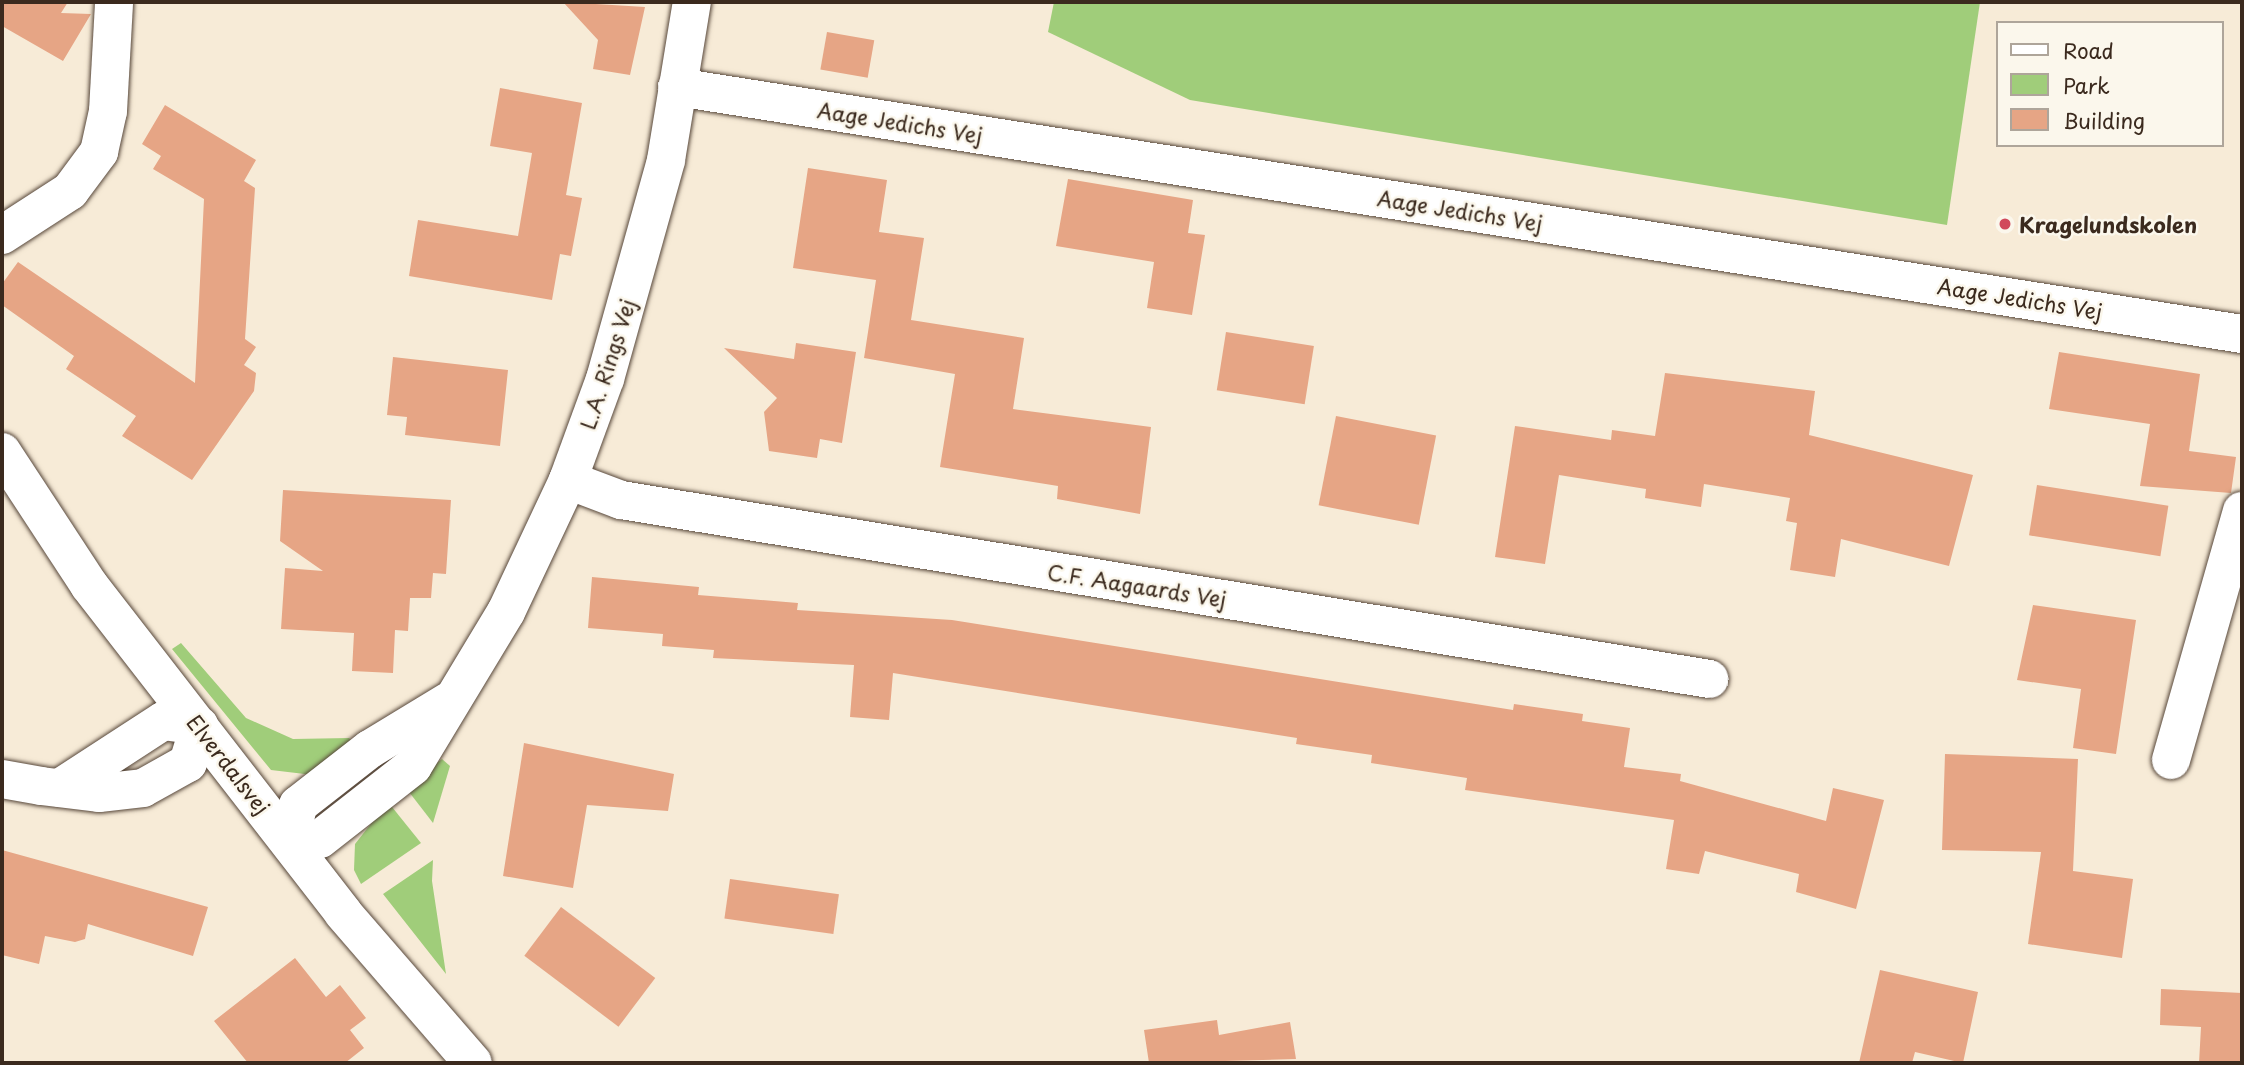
<!DOCTYPE html>
<html>
<head>
<meta charset="utf-8">
<style>
  body { margin:0 }
  #map { position:relative; width:2244px; height:1065px; overflow:hidden; background:#f7ebd7; font-family:"Playpen Sans",sans-serif }
  div>[style] { position:absolute }
  .green>* { inset:0; background:#a0cd7a }
  .building>* { inset:0; background:#e6a585; transform-origin:0 0 }
  .roads { filter:drop-shadow(0 0 2px #57473a) drop-shadow(0 0 2px #57473a) }
  .minor>* { height:38px; margin:-19px; padding:0 19px; transform-origin:19px; border-radius:19px; background:#fff }
  .dots>* { width:19px; height:19px; translate:-50% -50%; box-sizing:border-box; border:4px solid #fbf7ec; border-radius:50% }
  span { translate:-50% -50%; white-space:nowrap; text-align:center; line-height:1.15; -webkit-text-stroke:5px #fbf7ec; paint-order:stroke }
  .street-label { font-size:21px; color:#3b2a1e }
  .poi-label { font-size:21px; color:#3b2a1e; font-weight:700 }
  .left { translate:0 -50%; text-align:left }
  .frame { position:absolute; inset:0; border:4px solid #3b2a1e; pointer-events:none }
  .legend { position:absolute; left:1996px; top:21px; width:228px; height:126px; box-sizing:border-box; background:#fbf7ec; border:2px solid #aea59a; margin:0; padding:9px 12px; list-style:none; font-size:21px; color:#3b2a1e }
  .legend li { display:flex; align-items:center; gap:14px; height:35px }
  .legend b { width:35px; border:2px solid #aea59a }
</style>
</head>
<body>
<div id="map">
  <div class="green">
    <div style="clip-path:polygon(1054px 2px,1980px 2px,1947px 225px,1190px 100px,1048px 32px)"></div>
    <div style="clip-path:polygon(181px 643px,246px 718px,293px 739px,349px 738px,356px 745px,313px 775px,271px 770px,172px 649px)"></div>
    <div style="clip-path:polygon(442px 759px,450px 766px,433px 823px,406px 788px)"></div>
    <div style="clip-path:polygon(388px 802px,421px 843px,361px 884px,354px 870px,355px 844px)"></div>
    <div style="clip-path:polygon(433px 860px,432px 881px,446px 974px,383px 894px)"></div>
  </div>
  <div class="building">
    <div style="clip-path:polygon(2px 2px,68px 2px,61px 13px,91px 14px,63px 61px,2px 26px)"></div>
    <div style="clip-path:polygon(563px 2px,645px 7px,630px 75px,593px 69px,598px 40px)"></div>
    <div style="left:827px;top:32px;width:48px;height:38px;rotate:10deg"></div>
    <div style="clip-path:polygon(500px 88px,582px 103px,566px 195px,582px 198px,571px 256px,560px 254px,552px 300px,409px 276px,418px 220px,518px 236px,532px 153px,490px 146px)"></div>
    <div style="clip-path:polygon(165px 105px,256px 160px,244px 181px,255px 188px,245px 339px,256px 347px,244px 365px,256px 373px,254px 391px,192px 480px,122px 436px,136px 416px,66px 369px,74px 356px,2px 305px,2px 284px,18px 262px,195px 383px,204px 199px,153px 169px,161px 156px,142px 144px)"></div>
    <div style="clip-path:polygon(808px 168px,887px 180px,879px 232px,924px 238px,911px 320px,1024px 338px,1013px 409px,1151px 427px,1140px 514px,1057px 499px,1058px 486px,940px 467px,955px 374px,864px 358px,876px 280px,793px 268px)"></div>
    <div style="clip-path:polygon(1068px 179px,1193px 200px,1188px 233px,1205px 235px,1192px 315px,1147px 308px,1154px 262px,1056px 246px)"></div>
    <div style="left:1226px;top:332px;width:89px;height:59px;rotate:9deg"></div>
    <div style="clip-path:polygon(796px 343px,856px 352px,842px 443px,820px 439px,817px 458px,769px 451px,764px 412px,777px 398px,724px 348px,794px 359px)"></div>
    <div style="clip-path:polygon(2059px 352px,2200px 374px,2189px 451px,2236px 457px,2231px 493px,2140px 486px,2150px 424px,2049px 409px)"></div>
    <div style="clip-path:polygon(393px 357px,508px 370px,500px 446px,405px 435px,407px 417px,387px 415px)"></div>
    <div style="clip-path:polygon(1665px 373px,1815px 391px,1809px 435px,1973px 475px,1949px 566px,1841px 539px,1835px 577px,1790px 570px,1797px 523px,1786px 521px,1790px 498px,1704px 484px,1701px 507px,1645px 498px,1646px 489px,1559px 475px,1545px 564px,1495px 557px,1515px 426px,1611px 440px,1612px 430px,1655px 436px)"></div>
    <div style="left:1336px;top:416px;width:102px;height:91px;rotate:11deg"></div>
    <div style="left:2037px;top:485px;width:133px;height:51px;rotate:9deg"></div>
    <div style="clip-path:polygon(283px 490px,451px 500px,446px 574px,433px 573px,431px 598px,410px 598px,408px 631px,395px 630px,393px 673px,352px 671px,354px 633px,281px 629px,285px 568px,323px 571px,280px 541px)"></div>
    <div style="clip-path:polygon(592px 577px,699px 587px,698px 595px,798px 603px,797px 610px,952px 620px,1513px 710px,1514px 704px,1583px 714px,1582px 721px,1630px 728px,1624px 767px,1681px 774px,1680px 781px,1826px 821px,1833px 788px,1884px 800px,1856px 909px,1796px 892px,1799px 874px,1705px 851px,1699px 874px,1666px 869px,1674px 820px,1465px 790px,1467px 778px,1371px 763px,1372px 755px,1296px 744px,1297px 738px,893px 673px,889px 720px,850px 717px,854px 665px,713px 658px,714px 650px,662px 646px,663px 634px,588px 628px)"></div>
    <div style="clip-path:polygon(2033px 605px,2136px 620px,2116px 754px,2073px 748px,2081px 689px,2017px 680px)"></div>
    <div style="clip-path:polygon(524px 743px,674px 774px,668px 811px,587px 805px,573px 888px,503px 876px)"></div>
    <div style="clip-path:polygon(1945px 754px,2078px 759px,2073px 871px,2133px 879px,2122px 958px,2028px 944px,2041px 852px,1942px 850px)"></div>
    <div style="clip-path:polygon(2px 850px,208px 907px,193px 956px,88px 924px,85px 939px,75px 942px,45px 936px,39px 964px,2px 955px)"></div>
    <div style="left:730px;top:879px;width:110px;height:40px;rotate:8deg"></div>
    <div style="left:561px;top:907px;width:118px;height:61px;rotate:37deg"></div>
    <div style="clip-path:polygon(295px 958px,326px 997px,340px 985px,366px 1018px,350px 1030px,364px 1048px,345px 1063px,248px 1063px,214px 1021px)"></div>
    <div style="clip-path:polygon(1880px 970px,1978px 992px,1963px 1063px,1915px 1052px,1912px 1063px,1859px 1063px)"></div>
    <div style="clip-path:polygon(2161px 989px,2242px 993px,2242px 1063px,2199px 1063px,2201px 1027px,2160px 1025px)"></div>
    <div style="clip-path:polygon(1217px 1020px,1219px 1035px,1290px 1022px,1296px 1059px,1149px 1063px,1144px 1030px)"></div>
  </div>
  <div class="roads">
    <div class="minor">
      <div style="left:677px;top:87px;width:1584px;rotate:8.97deg"></div>
      <div style="left:2px;top:235px;width:81px;rotate:-32.9deg"></div>
      <div style="left:70px;top:191px;width:49px;rotate:-53.4deg"></div>
      <div style="left:99px;top:152px;width:42px;rotate:-77.6deg"></div>
      <div style="left:108px;top:111px;width:109px;rotate:-86.8deg"></div>
      <div style="left:2px;top:452px;width:159px;rotate:56.8deg"></div>
      <div style="left:89px;top:585px;width:415px;rotate:52.2deg"></div>
      <div style="left:343px;top:913px;width:198px;rotate:49.1deg"></div>
      <div style="left:568px;top:480px;width:57px;rotate:20.7deg"></div>
      <div style="left:621px;top:500px;width:1103px;rotate:9.34deg"></div>
      <div style="left:2171px;top:760px;width:259px;rotate:-74.1deg"></div>
      <div style="left:2px;top:779px;width:40px;rotate:10deg"></div>
      <div style="left:41px;top:786px;width:58px;rotate:6.9deg"></div>
      <div style="left:99px;top:793px;width:44px;rotate:-6.5deg"></div>
      <div style="left:143px;top:788px;width:51px;rotate:-29.1deg"></div>
      <div style="left:188px;top:763px;width:39px;rotate:-73deg"></div>
      <div style="left:199px;top:726px;width:36px;rotate:-172deg"></div>
      <div style="left:163px;top:721px;width:123px;rotate:147deg"></div>
      <div style="left:290px;top:841px;width:30px;rotate:-4deg"></div>
      <div style="left:320px;top:839px;width:118px;rotate:-38.1deg"></div>
      <div style="left:413px;top:766px;width:180px;rotate:-58.9deg"></div>
      <div style="left:506px;top:612px;width:146px;rotate:-64.8deg"></div>
      <div style="left:568px;top:480px;width:108px;rotate:-69.9deg"></div>
      <div style="left:605px;top:379px;width:227px;rotate:-74.4deg"></div>
      <div style="left:666px;top:160px;width:160px;rotate:-80.7deg"></div>
      <div style="left:290px;top:841px;width:37px;rotate:-77deg"></div>
      <div style="left:298px;top:805px;width:91px;rotate:-37.9deg"></div>
      <div style="left:370px;top:749px;width:92px;rotate:-31.3deg"></div>
    </div>
  </div>
  <div class="dots">
    <div style="left:2005px;top:224px;background:#d1495b"></div>
  </div>
  <div class="street-label">
    <span style="left:900px;top:122px;rotate:9deg">Aage Jedichs Vej</span>
    <span style="left:1460px;top:210px;rotate:9deg">Aage Jedichs Vej</span>
    <span style="left:2020px;top:298px;rotate:9deg">Aage Jedichs Vej</span>
    <span style="left:607px;top:364px;rotate:-72deg">L.A. Rings Vej</span>
    <span style="left:1137px;top:585px;rotate:9deg">C.F. Aagaards Vej</span>
    <span style="left:229px;top:764px;rotate:52deg">Elverdalsvej</span>
  </div>
  <div class="poi-label">
    <span class="left" style="left:2019px;top:224px">Kragelundskolen</span>
  </div>
  <div class="frame"></div>
  <ul class="legend">
  <li><b style="height:9px;background:#fff"></b>Road</li>
  <li><b style="height:19px;background:#a0cd7a"></b>Park</li>
  <li><b style="height:19px;background:#e6a585"></b>Building</li>
  </ul>
</div>
</body>
</html>
